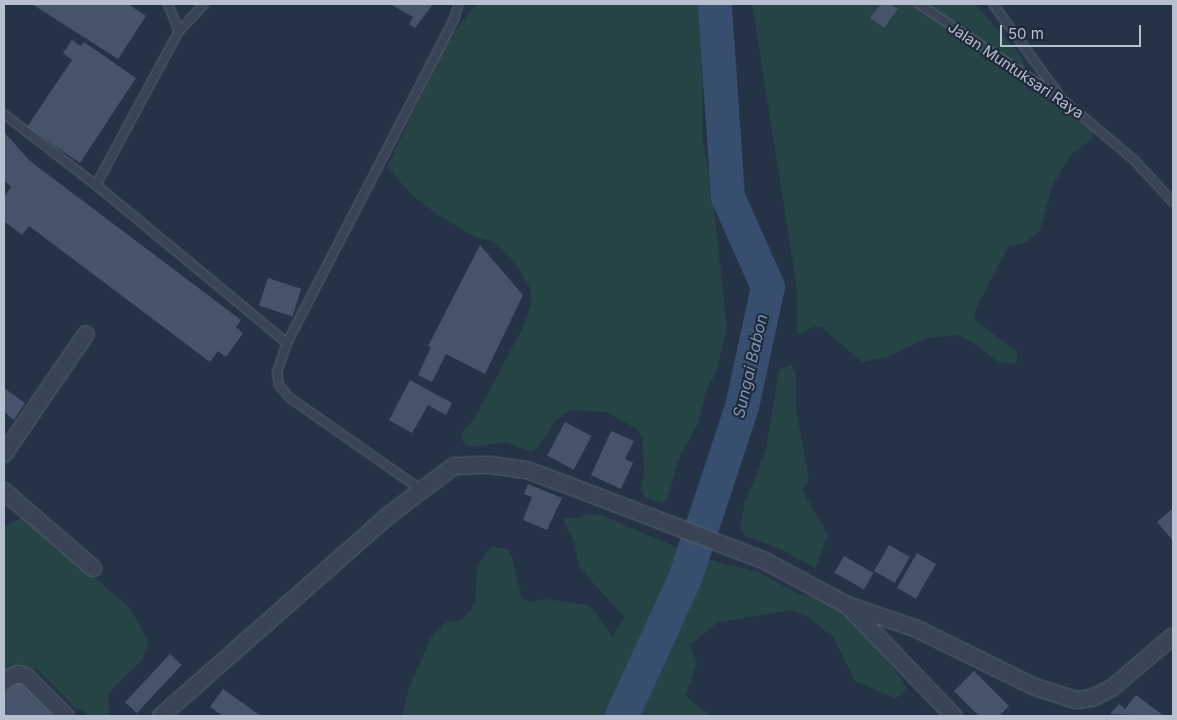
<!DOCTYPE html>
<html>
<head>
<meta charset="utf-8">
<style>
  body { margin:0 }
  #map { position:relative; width:1177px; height:720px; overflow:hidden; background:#243345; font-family:Inter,sans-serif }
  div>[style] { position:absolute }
  .green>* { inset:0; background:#264346 }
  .river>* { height:34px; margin:-17px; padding:0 17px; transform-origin:17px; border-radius:17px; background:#374e6e }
  .building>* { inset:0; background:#46546a; transform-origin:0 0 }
  .roads { filter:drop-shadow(0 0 1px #586272) drop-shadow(0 0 1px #586272) }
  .lane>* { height:8px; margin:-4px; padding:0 4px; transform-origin:4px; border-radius:4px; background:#394555 }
  .street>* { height:16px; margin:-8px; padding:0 8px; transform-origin:8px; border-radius:8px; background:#394555 }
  span { translate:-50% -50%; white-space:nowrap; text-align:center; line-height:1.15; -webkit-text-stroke:4px #1e293a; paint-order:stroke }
  .street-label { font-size:15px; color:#b7c0ce }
  .water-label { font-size:16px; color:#7c96b8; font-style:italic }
  .frame { position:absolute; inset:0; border:5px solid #b7c0ce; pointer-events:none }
  .scale { position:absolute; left:1000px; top:25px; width:141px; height:22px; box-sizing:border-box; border:2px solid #b7c0ce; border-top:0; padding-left:6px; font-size:15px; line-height:18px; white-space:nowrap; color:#b7c0ce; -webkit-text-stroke:4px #1e293a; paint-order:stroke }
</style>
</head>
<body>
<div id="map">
  <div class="green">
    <div style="clip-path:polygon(475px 4px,698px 4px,703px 54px,702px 136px,713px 198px,727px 328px,716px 373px,707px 388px,698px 424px,680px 455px,666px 503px,645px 498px,641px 489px,644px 471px,642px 436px,637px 429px,606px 412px,570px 410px,557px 419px,539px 447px,531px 452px,507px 442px,477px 447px,468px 446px,461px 440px,463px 431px,475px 418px,525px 323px,531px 305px,530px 288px,517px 266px,492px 241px,475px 237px,434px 212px,414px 197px,387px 167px,445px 45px)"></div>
    <div style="clip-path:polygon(752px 4px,975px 4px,1023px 58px,1027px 89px,1052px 99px,1093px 131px,1092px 139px,1071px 155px,1052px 187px,1040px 231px,1025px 243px,1008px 247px,976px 309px,974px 320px,1018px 352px,1016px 364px,996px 361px,977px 345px,957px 335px,927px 338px,888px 357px,862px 362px,821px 327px,813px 327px,797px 335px,797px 289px)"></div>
    <div style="clip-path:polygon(792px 365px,796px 375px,796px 409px,809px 479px,802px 489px,828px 535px,816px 568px,778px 548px,744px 536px,740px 526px,745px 502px,766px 450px,779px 369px)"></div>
    <div style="clip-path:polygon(587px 514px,604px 516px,699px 557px,758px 572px,801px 595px,818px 598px,841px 609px,866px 631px,902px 680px,906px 687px,903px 695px,895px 698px,855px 681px,833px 637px,805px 615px,789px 610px,717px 623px,690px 645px,697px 663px,686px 696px,710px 716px,402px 716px,409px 688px,432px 635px,445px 623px,463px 619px,475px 604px,477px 567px,491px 546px,508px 549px,512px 557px,522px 599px,530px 602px,547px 599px,586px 605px,593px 609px,613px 638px,624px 617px,579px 567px,574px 541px,562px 518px,579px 518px)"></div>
    <div style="clip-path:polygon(23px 517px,129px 607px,146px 636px,148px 644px,142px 660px,108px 693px,110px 716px,88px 716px,83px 710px,75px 708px,37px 669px,21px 667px,4px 673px,4px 527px)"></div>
  </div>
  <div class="river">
    <div style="left:622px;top:716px;width:154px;rotate:-65.4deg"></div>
    <div style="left:686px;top:576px;width:178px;rotate:-71.7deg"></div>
    <div style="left:742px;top:407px;width:123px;rotate:-77.8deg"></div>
    <div style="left:768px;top:287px;width:98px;rotate:-114deg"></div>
    <div style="left:728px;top:197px;width:193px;rotate:-93.9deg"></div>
  </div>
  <div class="building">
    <div style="clip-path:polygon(32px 4px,128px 4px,146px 16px,118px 59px)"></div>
    <div style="clip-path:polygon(390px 4px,433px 4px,415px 28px,409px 24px,413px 17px)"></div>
    <div style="clip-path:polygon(881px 4px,890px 4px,898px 9px,884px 28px,870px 18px)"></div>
    <div style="clip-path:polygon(72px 40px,81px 46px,84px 42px,136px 78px,80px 163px,27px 127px,72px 60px,63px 53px)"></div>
    <div style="clip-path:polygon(4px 132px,30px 161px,241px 320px,236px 327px,243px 333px,226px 357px,218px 351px,210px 362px,29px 226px,22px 235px,4px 221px,4px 197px,11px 187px,4px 180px)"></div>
    <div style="clip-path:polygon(480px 245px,523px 295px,485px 374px,446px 354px,432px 382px,418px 375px,431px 347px,428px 346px)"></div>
    <div style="left:268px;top:278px;width:35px;height:29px;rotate:18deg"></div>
    <div style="clip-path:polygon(410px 380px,452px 403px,446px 415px,428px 405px,412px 433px,389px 420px)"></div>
    <div style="clip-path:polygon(4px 388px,25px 403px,14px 420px,4px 412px)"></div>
    <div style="left:565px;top:422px;width:30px;height:38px;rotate:28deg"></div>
    <div style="clip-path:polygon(611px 431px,634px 441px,625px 459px,633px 463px,621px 489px,591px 475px)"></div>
    <div style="clip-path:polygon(528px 484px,562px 498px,547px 530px,523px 520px,532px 497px,524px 494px)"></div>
    <div style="clip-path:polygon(1173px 508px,1173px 541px,1157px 522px)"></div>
    <div style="left:889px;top:545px;width:24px;height:30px;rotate:30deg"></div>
    <div style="left:917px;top:553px;width:22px;height:40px;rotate:30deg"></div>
    <div style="left:844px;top:556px;width:34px;height:19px;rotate:30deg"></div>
    <div style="left:170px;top:654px;width:16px;height:66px;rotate:43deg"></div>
    <div style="clip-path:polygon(974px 671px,1009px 706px,999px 716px,979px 716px,954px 691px)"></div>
    <div style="clip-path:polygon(20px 676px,61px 716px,4px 716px,4px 693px)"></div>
    <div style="clip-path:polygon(223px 689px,261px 716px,223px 716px,210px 707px)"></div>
    <div style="clip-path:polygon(1136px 695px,1164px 716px,1110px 714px,1119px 704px,1125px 709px)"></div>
  </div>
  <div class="roads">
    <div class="lane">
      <div style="left:168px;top:4px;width:29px;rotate:68deg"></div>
      <div style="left:919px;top:4px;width:172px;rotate:33.6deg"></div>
      <div style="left:1062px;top:99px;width:94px;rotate:40.3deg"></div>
      <div style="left:1134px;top:160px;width:57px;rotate:47.1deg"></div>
      <div style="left:993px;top:4px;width:112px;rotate:54deg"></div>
      <div style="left:4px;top:114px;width:116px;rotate:37.7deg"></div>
      <div style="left:96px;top:185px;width:248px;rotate:39.6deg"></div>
      <div style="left:96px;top:185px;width:175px;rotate:-61.7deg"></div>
      <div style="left:179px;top:31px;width:37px;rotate:-47deg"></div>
      <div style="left:423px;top:491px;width:164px;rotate:-145deg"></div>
      <div style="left:289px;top:397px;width:16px;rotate:-130deg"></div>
      <div style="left:279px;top:385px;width:13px;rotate:-99deg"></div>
      <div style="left:277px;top:372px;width:31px;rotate:-71deg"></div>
      <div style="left:287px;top:343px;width:365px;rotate:-62.7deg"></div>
      <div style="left:454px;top:19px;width:16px;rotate:-72deg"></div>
    </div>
    <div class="street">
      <div style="left:4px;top:454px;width:145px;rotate:-55.7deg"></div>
      <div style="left:4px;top:491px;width:118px;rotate:40.9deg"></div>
      <div style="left:847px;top:605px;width:154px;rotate:46.1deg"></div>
      <div style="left:4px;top:681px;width:16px;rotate:-27deg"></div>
      <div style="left:18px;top:674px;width:9px;rotate:18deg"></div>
      <div style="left:27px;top:677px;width:55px;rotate:45deg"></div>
      <div style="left:161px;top:716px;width:304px;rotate:-41.4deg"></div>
      <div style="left:389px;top:515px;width:81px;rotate:-37deg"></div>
      <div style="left:454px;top:466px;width:36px;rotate:-2deg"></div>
      <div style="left:490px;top:465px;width:37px;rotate:8deg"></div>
      <div style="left:527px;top:470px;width:46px;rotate:20.4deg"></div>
      <div style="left:570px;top:486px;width:209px;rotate:21deg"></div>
      <div style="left:765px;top:561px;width:93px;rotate:28.2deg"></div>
      <div style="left:847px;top:605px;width:74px;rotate:18.9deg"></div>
      <div style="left:917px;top:629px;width:131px;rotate:26.2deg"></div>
      <div style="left:1035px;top:687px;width:43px;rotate:17.6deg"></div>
      <div style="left:1076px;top:700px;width:16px;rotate:-7deg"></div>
      <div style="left:1092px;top:698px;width:22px;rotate:-27deg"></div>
      <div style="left:1112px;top:688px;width:80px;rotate:-40.4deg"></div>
    </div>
  </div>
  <div class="street-label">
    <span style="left:1016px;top:70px;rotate:34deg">Jalan Muntuksari Raya</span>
  </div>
  <div class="water-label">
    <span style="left:750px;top:366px;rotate:-77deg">Sungai Babon</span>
  </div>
  <div class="frame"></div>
  <div class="scale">50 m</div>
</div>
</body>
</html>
